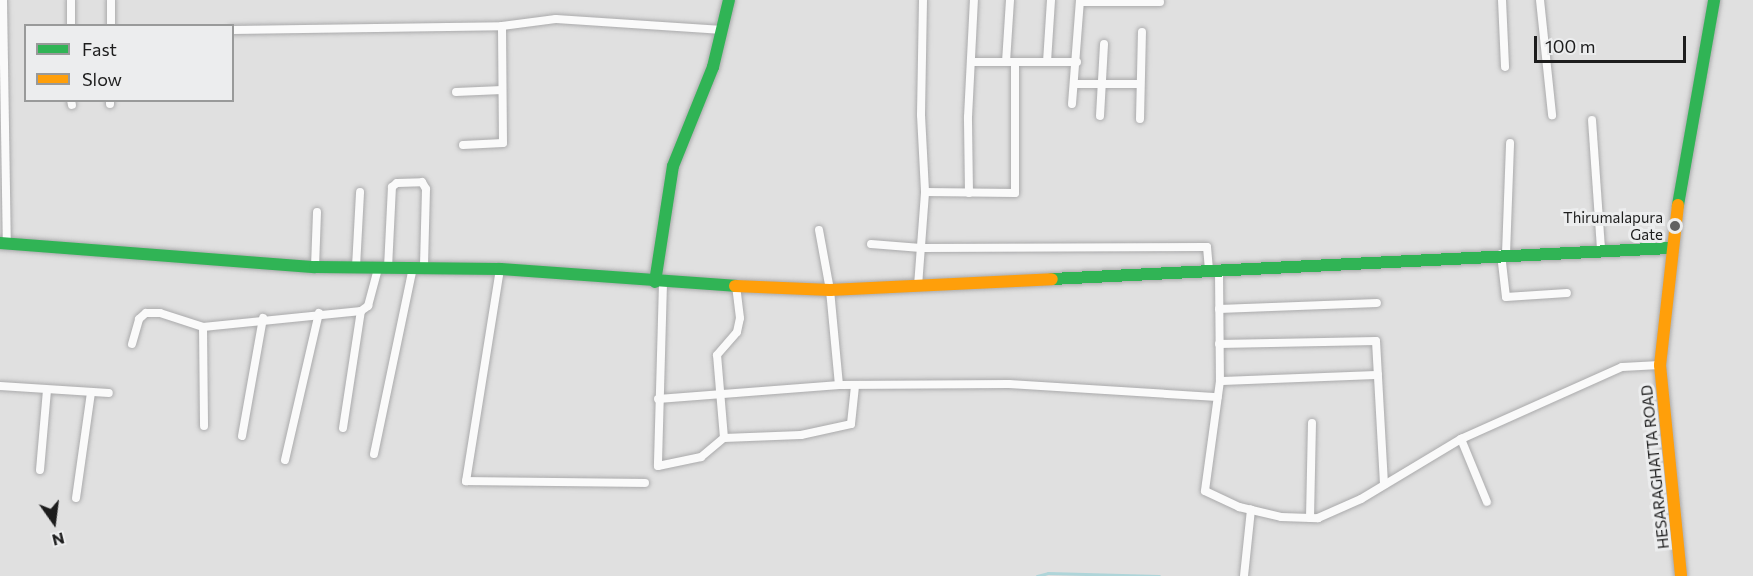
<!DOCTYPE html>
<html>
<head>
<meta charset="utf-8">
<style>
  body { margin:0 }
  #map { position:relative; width:1753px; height:576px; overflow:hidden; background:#e0e0e0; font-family:Commissioner,sans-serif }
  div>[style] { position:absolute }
  .stream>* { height:3px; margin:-1.5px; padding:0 1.5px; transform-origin:1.5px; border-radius:1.5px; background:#afd5d9 }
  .roads { filter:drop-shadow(0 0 2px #aaaaab) drop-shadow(0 0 2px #aaaaab) }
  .street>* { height:8px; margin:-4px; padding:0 4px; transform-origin:4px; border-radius:4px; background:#fafafa }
  .fast>* { height:12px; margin:-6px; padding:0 6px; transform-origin:6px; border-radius:6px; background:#30b455 }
  .slow>* { height:12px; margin:-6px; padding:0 6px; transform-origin:6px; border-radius:6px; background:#ff9f0a }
  .dots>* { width:16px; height:16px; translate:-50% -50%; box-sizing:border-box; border:3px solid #ecedee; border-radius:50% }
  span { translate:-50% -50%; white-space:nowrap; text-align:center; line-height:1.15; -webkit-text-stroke:6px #ecedee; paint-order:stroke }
  .poi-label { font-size:15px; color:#1d1d1d }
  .right { translate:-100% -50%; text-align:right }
  .street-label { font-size:15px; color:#1d1d1d }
  .legend { position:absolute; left:24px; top:24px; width:210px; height:78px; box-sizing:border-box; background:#ecedee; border:2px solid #999a9a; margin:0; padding:8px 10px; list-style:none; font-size:18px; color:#1d1d1d }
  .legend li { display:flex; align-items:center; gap:12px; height:30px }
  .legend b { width:30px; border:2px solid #999a9a }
  .north { position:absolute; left:24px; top:492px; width:60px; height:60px; -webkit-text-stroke:4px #ecedee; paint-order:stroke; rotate:166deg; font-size:16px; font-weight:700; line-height:24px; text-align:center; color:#1d1d1d }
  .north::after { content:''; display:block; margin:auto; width:21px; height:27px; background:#1d1d1d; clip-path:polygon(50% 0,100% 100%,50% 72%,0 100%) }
  .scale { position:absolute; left:1534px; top:36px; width:152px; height:27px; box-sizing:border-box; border:3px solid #1d1d1d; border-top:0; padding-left:8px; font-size:18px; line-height:21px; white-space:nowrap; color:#1d1d1d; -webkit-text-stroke:4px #ecedee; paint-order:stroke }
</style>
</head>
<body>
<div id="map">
  <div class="stream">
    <div style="left:1037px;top:576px;width:11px;rotate:-15deg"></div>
    <div style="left:1048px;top:573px;width:111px;rotate:1.5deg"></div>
  </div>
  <div class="roads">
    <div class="street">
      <div style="left:3px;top:0;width:243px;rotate:89.1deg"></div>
      <div style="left:71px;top:0;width:26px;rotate:90deg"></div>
      <div style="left:923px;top:0;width:115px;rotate:91deg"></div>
      <div style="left:921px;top:115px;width:77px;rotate:87deg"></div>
      <div style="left:1502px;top:0;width:67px;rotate:87.4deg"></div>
      <div style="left:1540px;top:0;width:116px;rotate:84deg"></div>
      <div style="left:1080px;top:2px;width:80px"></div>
      <div style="left:111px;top:26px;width:26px;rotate:-90deg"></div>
      <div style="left:232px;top:30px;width:270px;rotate:-0.8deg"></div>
      <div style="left:502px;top:26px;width:54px;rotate:-7.4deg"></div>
      <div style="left:556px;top:19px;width:167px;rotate:3.8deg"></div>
      <div style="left:971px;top:62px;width:106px"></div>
      <div style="left:1006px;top:62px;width:62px;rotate:-86.3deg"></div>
      <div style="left:1047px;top:62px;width:62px;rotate:-86.3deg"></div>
      <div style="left:1075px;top:84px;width:65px"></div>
      <div style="left:456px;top:92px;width:46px;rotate:-2.5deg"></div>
      <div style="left:71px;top:100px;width:5px;rotate:79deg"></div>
      <div style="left:110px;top:104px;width:4px;rotate:-90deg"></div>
      <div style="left:1072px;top:104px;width:104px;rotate:-85.6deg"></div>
      <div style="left:1100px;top:116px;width:72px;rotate:-86.8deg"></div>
      <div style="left:1140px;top:119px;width:87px;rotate:-88.7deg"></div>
      <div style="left:1592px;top:120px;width:129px;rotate:86deg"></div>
      <div style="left:463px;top:145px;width:40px;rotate:-2.9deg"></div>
      <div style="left:503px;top:143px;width:117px;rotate:-90.5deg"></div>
      <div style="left:969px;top:193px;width:76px;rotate:-90.8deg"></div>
      <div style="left:968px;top:117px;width:117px;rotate:-87.1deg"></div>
      <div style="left:819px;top:230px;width:61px;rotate:79.6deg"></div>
      <div style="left:830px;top:290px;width:95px;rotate:84.6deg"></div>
      <div style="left:871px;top:244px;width:50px;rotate:4.6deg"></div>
      <div style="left:921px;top:248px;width:286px;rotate:-0.2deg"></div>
      <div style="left:1207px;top:247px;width:25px;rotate:85deg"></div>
      <div style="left:1501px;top:254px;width:43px;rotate:83.4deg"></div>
      <div style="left:1506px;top:297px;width:61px;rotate:-3.8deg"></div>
      <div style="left:1506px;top:254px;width:111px;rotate:-87.9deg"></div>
      <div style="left:315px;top:267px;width:55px;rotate:-87.9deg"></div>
      <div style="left:356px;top:267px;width:75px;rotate:-86.9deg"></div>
      <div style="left:388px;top:268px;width:81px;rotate:-87.2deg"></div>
      <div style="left:392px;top:187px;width:6px;rotate:-39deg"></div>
      <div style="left:397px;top:183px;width:25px;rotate:-2deg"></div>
      <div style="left:422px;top:182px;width:8px;rotate:60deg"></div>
      <div style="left:426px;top:189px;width:79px;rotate:91.5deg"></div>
      <div style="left:500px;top:269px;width:215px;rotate:99.1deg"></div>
      <div style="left:466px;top:481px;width:179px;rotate:0.6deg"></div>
      <div style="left:1219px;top:271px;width:110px;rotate:89.5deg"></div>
      <div style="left:1220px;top:381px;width:111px;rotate:97.8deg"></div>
      <div style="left:1205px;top:491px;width:38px;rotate:25deg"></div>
      <div style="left:1239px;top:507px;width:43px;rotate:13.4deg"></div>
      <div style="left:1281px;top:517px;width:37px;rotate:2deg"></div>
      <div style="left:1318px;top:518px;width:47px;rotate:-23.8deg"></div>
      <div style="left:1361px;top:499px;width:117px;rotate:-31deg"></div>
      <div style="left:1461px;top:439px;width:176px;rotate:-24.1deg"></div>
      <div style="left:1622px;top:367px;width:38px;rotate:-3deg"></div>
      <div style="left:663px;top:283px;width:183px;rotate:91.6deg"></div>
      <div style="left:658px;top:466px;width:44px;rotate:-11.8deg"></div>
      <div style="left:701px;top:457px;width:30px;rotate:-40deg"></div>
      <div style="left:724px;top:438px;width:83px;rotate:-94.8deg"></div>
      <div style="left:717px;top:355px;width:30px;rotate:-49deg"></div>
      <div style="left:737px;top:332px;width:14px;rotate:-78deg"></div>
      <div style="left:740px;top:318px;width:31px;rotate:-97deg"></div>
      <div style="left:918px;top:286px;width:94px;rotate:-85.7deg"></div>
      <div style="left:925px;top:192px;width:90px;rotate:0.6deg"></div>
      <div style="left:1015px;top:193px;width:131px;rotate:-90deg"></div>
      <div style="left:1219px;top:309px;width:158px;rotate:-2.2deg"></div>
      <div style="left:203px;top:327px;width:99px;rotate:89.4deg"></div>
      <div style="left:132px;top:344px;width:26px;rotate:-74deg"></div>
      <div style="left:139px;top:319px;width:9px;rotate:-41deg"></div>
      <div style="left:146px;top:313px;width:14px"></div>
      <div style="left:160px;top:313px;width:45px;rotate:18deg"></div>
      <div style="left:203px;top:327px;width:159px;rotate:-5.8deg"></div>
      <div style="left:361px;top:311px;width:9px;rotate:-36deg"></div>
      <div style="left:368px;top:306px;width:39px;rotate:-75deg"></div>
      <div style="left:1219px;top:344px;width:157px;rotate:-1.1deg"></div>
      <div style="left:1376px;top:341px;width:144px;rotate:86.8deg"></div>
      <div style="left:1220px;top:381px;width:158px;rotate:-2.2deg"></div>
      <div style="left:0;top:386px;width:109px;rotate:3.7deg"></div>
      <div style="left:658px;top:399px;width:182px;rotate:-4.4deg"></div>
      <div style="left:839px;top:385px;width:170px;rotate:-0.3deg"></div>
      <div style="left:1009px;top:384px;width:209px;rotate:3.6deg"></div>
      <div style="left:343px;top:428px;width:118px;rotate:-81.3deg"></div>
      <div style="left:242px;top:436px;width:120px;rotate:-79.9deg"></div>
      <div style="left:724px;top:438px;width:77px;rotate:-2.2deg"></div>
      <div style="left:801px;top:435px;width:51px;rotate:-12.4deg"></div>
      <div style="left:851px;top:424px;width:38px;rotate:-84deg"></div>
      <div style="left:1461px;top:439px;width:68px;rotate:67.6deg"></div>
      <div style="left:374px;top:454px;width:190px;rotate:-78.2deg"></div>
      <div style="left:285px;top:460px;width:151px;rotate:-77deg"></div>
      <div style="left:40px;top:470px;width:80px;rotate:-85deg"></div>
      <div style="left:76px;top:498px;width:106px;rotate:-81.9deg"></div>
      <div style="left:1310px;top:518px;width:95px;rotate:-88.8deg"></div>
      <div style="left:1244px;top:576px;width:67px;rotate:-84deg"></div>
    </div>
    <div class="fast">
      <div style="left:1678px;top:205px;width:208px;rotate:-80deg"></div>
      <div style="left:0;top:243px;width:316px;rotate:4.4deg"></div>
      <div style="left:315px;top:267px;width:185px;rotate:0.6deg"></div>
      <div style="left:500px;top:269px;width:236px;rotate:4.1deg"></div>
      <div style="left:1052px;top:279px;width:619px;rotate:-2.87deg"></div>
      <div style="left:655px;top:282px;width:117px;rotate:-81.2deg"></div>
      <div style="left:673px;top:166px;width:107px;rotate:-68deg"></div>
      <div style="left:713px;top:67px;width:69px;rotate:-76.6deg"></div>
    </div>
    <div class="slow">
      <div style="left:1678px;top:205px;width:161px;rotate:96.4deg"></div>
      <div style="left:1660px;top:365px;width:212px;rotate:84.3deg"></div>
      <div style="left:735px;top:286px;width:95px;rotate:2.4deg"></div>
      <div style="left:830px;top:290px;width:222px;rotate:-2.8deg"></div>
    </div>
  </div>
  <div class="dots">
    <div style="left:1675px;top:226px;background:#616161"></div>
  </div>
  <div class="poi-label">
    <span class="right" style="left:1663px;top:226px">Thirumalapura<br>Gate</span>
  </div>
  <div class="street-label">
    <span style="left:1655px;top:467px;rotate:-96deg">HESARAGHATTA ROAD</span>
  </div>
  <ul class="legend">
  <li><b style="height:8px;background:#30b455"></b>Fast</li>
  <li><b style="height:8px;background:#ff9f0a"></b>Slow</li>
  </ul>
  <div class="north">N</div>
  <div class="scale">100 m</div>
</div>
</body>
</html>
